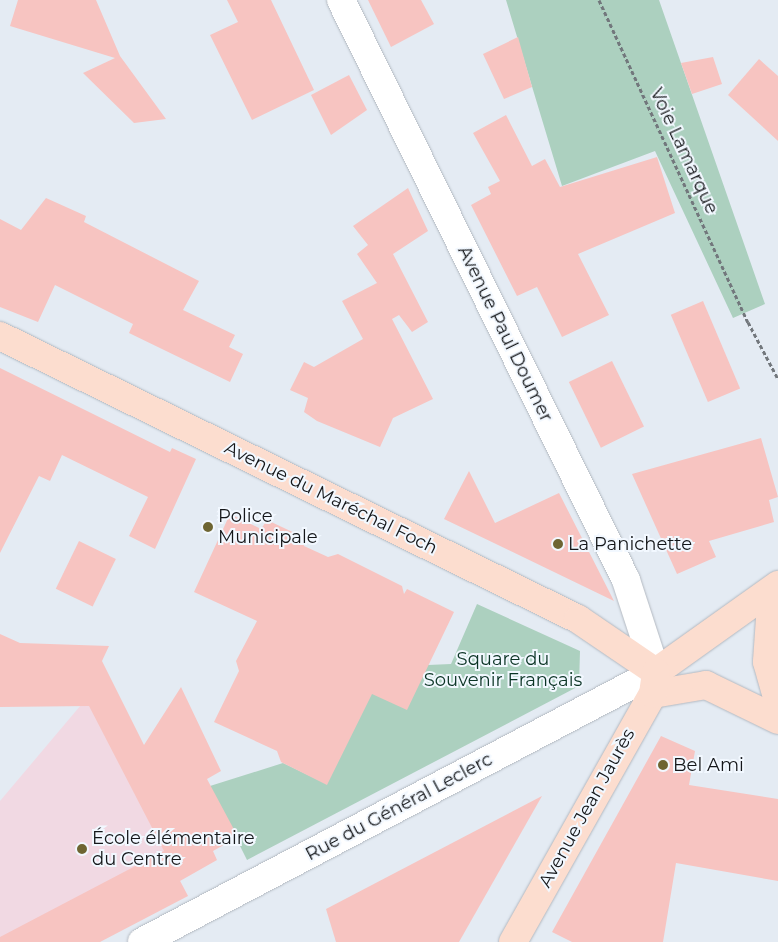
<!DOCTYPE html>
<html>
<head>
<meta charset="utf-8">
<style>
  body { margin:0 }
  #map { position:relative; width:778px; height:942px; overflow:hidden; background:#e4ebf3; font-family:Montserrat,sans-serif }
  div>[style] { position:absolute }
  .education>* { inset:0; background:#f1d9e3 }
  .green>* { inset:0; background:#acd0bf }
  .building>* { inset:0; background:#f7c4c1; transform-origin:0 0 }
  .path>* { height:3px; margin-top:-1.5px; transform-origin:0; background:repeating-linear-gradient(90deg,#72777c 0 4px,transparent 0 6.5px) }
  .roads { filter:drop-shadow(0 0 1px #b3b9c1) drop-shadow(0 0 1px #b3b9c1) }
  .minor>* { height:28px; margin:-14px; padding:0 14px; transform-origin:14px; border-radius:14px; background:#fff }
  .major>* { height:28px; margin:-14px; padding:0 14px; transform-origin:14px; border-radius:14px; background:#fcddcf }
  .dots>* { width:14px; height:14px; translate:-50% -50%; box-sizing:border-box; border:2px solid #f2f8ff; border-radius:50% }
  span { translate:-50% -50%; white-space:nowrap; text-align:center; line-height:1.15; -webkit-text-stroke:4px #f2f8ff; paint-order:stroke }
  .street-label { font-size:18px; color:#141619 }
  .poi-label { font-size:18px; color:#141619 }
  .left { translate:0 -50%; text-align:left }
  .park-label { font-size:18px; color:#0b3425 }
</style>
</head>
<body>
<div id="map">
  <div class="education">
    <div style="clip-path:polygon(86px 699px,188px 896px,0 942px,0 801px)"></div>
  </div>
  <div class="green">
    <div style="clip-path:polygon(506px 0,659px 0,765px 304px,733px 318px,655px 151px,562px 186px)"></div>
    <div style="clip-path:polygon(477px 604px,580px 651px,579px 686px,247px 860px,210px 786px,283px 763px,327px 784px,327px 715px,428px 665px,451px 664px)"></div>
  </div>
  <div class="building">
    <div style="clip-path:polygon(18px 0,96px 0,120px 56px,166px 119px,134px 123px,83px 73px,115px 58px,10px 26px)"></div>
    <div style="clip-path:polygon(227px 0,271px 0,314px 90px,252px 120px,210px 35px,238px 22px)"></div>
    <div style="clip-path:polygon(368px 0,421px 0,434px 24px,391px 47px)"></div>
    <div style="clip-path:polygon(518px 37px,532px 87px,504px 99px,483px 54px)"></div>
    <div style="clip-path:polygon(713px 57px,722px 84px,692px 94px,681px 63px)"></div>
    <div style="clip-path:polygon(759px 59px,778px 76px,778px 141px,728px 95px)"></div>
    <div style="clip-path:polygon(349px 75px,367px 110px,331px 135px,311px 95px)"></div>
    <div style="clip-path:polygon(506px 115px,532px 166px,545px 159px,560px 187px,657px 157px,675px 213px,578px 254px,609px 315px,562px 337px,537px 287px,517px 296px,471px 205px,491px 194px,488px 187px,500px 181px,473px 133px)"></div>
    <div style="clip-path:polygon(408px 188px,428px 231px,393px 254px,428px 322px,412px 332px,399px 315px,392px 319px,433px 399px,393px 418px,380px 447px,317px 421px,304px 412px,308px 398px,290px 390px,304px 362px,314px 367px,363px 339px,342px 301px,377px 283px,357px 254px,368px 245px,353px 226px)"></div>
    <div style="clip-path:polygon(46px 198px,86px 216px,84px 222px,199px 281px,183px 310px,235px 335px,229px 347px,243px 354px,230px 382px,129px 333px,133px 324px,55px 285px,38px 322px,0 307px,0 219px,21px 230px)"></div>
    <div style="left:703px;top:301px;width:95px;height:35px;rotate:67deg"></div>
    <div style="left:612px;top:361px;width:73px;height:48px;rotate:64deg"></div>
    <div style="clip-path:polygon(0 368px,170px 452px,172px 448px,196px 459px,155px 549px,129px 536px,148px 497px,62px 455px,50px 481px,39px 476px,0 553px)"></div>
    <div style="clip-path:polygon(761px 438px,778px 497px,769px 500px,774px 522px,709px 541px,716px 557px,677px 574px,632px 474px)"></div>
    <div style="clip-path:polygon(469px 471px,495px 523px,559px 493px,614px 601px,444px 519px)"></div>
    <div style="clip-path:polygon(230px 514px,261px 529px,267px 520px,301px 536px,304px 546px,328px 557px,338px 554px,402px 586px,404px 594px,407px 589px,454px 612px,407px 710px,372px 694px,327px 785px,281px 762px,277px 751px,214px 722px,239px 671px,236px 661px,257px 621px,194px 592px)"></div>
    <div style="left:79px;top:541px;width:41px;height:53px;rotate:26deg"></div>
    <div style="clip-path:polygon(0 634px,20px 643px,109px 646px,102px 661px,144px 745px,181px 687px,221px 771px,207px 779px,238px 837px,213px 851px,217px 860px,180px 881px,188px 896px,100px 942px,0 942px,0 937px,164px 851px,89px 706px,0 707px)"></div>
    <div style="clip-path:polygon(661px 736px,695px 751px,689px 785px,778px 799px,778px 881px,676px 863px,663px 942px,572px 942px,552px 932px)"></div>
    <div style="clip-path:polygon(542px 796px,459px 942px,336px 942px,326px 909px)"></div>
  </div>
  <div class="path">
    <div style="left:599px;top:0;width:355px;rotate:65.2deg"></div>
    <div style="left:748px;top:322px;width:64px;rotate:62.2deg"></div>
  </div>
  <div class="roads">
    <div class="minor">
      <div style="left:142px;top:942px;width:581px;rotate:-27.71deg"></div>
      <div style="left:656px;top:672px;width:97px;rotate:-108.1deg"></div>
      <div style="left:626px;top:580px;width:646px;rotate:-116.17deg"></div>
    </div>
    <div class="major">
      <div style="left:0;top:336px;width:644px;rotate:26.09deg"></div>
      <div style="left:578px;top:619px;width:94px;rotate:34.2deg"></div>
      <div style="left:772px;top:590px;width:72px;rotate:94deg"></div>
      <div style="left:767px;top:662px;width:41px;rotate:74.2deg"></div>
      <div style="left:656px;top:672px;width:150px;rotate:-35.5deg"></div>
      <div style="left:653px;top:694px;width:54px;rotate:-9.6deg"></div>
      <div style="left:706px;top:685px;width:80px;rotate:25.9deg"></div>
      <div style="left:513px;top:942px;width:285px;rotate:-60.6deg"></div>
      <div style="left:653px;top:694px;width:22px;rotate:-82deg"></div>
    </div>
  </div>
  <div class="dots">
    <div style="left:208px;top:527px;background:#6e6532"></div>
    <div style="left:558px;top:544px;background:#6e6532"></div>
    <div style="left:663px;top:765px;background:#6e6532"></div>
    <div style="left:82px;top:849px;background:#6e6532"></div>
  </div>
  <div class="street-label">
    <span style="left:684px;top:151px;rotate:65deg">Voie Lamarque</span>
    <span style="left:505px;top:334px;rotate:64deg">Avenue Paul Doumer</span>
    <span style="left:331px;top:498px;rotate:26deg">Avenue du Maréchal Foch</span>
    <span style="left:399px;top:807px;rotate:-28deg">Rue du Général Leclerc</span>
    <span style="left:587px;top:808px;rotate:-61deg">Avenue Jean Jaurès</span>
  </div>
  <div class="poi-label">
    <span class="left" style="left:218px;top:527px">Police<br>Municipale</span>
    <span class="left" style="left:568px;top:544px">La Panichette</span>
    <span class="left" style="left:673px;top:765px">Bel Ami</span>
    <span class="left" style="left:92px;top:849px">École élémentaire<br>du Centre</span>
  </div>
  <div class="park-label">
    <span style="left:503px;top:670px">Square du<br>Souvenir Français</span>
  </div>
</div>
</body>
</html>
